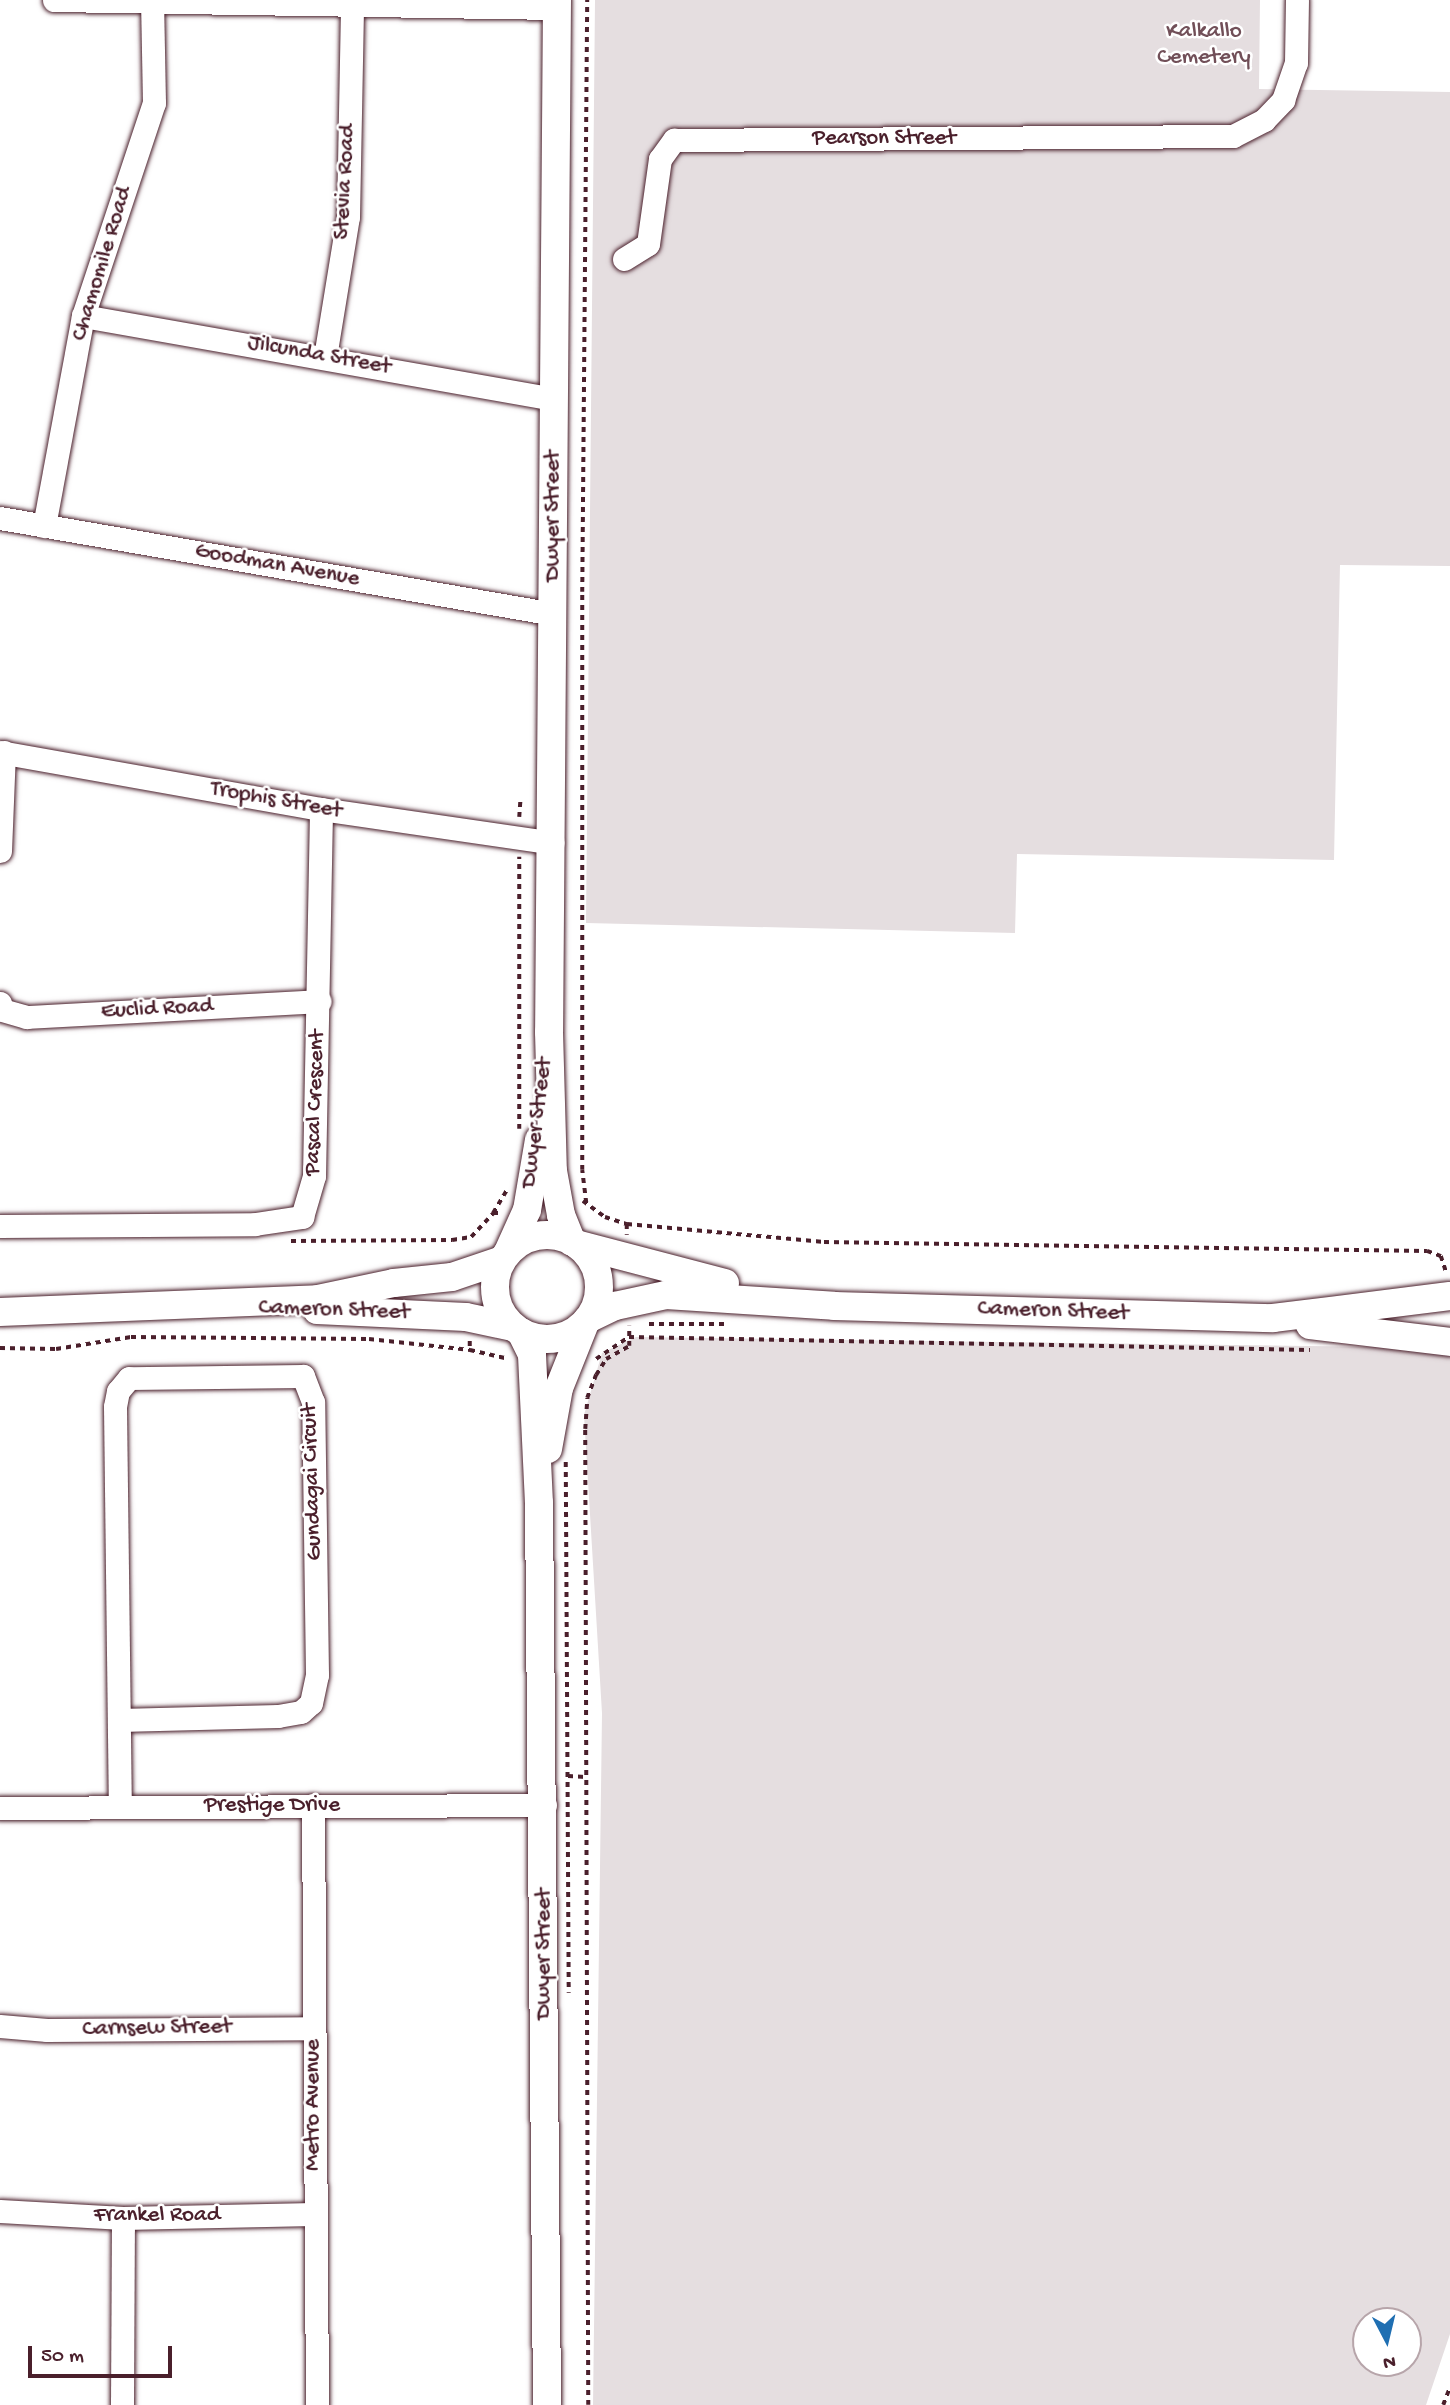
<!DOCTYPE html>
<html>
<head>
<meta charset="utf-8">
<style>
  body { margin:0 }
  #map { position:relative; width:1450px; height:2405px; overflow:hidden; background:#fff; font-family:"Gochi Hand",sans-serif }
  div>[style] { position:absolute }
  .green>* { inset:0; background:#e5dee0 }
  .path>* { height:3.5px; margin-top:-1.75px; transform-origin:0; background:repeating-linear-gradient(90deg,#4a1f2b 0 5px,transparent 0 10px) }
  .roads { filter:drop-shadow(0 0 2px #4a1f2b) drop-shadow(0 0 2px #4a1f2b) }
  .minor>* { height:23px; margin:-11.5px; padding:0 11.5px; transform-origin:11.5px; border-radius:11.5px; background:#fff }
  .tertiary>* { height:28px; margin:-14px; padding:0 14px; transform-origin:14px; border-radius:14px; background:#fff }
  .tertiary>.ring { margin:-14px; padding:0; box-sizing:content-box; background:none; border:28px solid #fff; border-radius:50% }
  span { translate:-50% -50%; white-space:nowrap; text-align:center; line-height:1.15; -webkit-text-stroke:5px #fff; paint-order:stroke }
  .park-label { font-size:23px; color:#714f58 }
  .street-label { font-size:23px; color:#4a1f2b }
  .north { position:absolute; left:1352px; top:2307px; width:70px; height:70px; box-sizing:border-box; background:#fff; border:2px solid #b7a5aa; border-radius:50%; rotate:173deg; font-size:19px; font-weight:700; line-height:28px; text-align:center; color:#4a1f2b }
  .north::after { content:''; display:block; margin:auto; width:24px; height:32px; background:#1f6fb2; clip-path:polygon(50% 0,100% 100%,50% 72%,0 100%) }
  .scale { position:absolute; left:28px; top:2346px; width:144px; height:32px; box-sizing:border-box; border:4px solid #4a1f2b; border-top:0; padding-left:9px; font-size:21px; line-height:24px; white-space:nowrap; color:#4a1f2b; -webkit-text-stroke:5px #fff; paint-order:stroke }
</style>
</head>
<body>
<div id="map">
  <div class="green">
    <div style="clip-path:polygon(595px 0,1260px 0,1259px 89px,1450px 92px,1450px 566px,1340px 565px,1334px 860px,1017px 854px,1015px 933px,586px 923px)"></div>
    <div style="clip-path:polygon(evenodd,636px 1337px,1450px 1348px,1450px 2334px,1426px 2405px,593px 2405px,602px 1713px,584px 1415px,602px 1353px,636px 1337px,1366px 2321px,1408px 2321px,1408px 2363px,1366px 2363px,1366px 2321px)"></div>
  </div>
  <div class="path">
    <div style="left:519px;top:817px;width:15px;rotate:-86deg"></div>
    <div style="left:519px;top:1129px;width:272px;rotate:-90deg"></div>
    <div style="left:583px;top:1201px;width:27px;rotate:36deg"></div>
    <div style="left:605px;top:1217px;width:23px;rotate:18deg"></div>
    <div style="left:627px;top:1224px;width:11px;rotate:90deg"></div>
    <div style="left:586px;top:1203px;width:33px;rotate:-97deg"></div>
    <div style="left:582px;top:1170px;width:578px;rotate:-90deg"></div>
    <div style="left:582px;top:592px;width:592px;rotate:-89.52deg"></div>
    <div style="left:493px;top:1213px;width:26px;rotate:-59deg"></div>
    <div style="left:627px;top:1224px;width:198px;rotate:5.2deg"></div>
    <div style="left:824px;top:1242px;width:603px;rotate:0.86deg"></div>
    <div style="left:1427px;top:1251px;width:15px;rotate:20deg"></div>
    <div style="left:1441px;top:1256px;width:19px;rotate:72deg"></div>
    <div style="left:291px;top:1241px;width:161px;rotate:-0.4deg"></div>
    <div style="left:452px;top:1240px;width:19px;rotate:-9deg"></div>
    <div style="left:471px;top:1237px;width:33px;rotate:-47deg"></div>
    <div style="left:493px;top:1213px;width:8px"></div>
    <div style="left:649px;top:1324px;width:76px"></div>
    <div style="left:470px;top:1341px;width:9px;rotate:90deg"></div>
    <div style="left:470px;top:1350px;width:39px;rotate:13deg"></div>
    <div style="left:0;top:1348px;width:56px;rotate:1deg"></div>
    <div style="left:56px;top:1349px;width:76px;rotate:-9.1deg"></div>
    <div style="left:131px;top:1337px;width:238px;rotate:0.5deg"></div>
    <div style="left:369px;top:1339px;width:102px;rotate:6.2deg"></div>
    <div style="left:596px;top:1359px;width:40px;rotate:-34deg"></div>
    <div style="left:629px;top:1337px;width:681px;rotate:1.09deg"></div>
    <div style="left:566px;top:1462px;width:531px;rotate:89.68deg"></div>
    <div style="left:568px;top:1776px;width:18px;rotate:3deg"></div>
    <div style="left:588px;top:2405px;width:976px;rotate:-90.18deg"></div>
    <div style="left:585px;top:1429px;width:31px;rotate:-86deg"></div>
    <div style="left:587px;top:1398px;width:25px;rotate:-69deg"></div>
    <div style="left:596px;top:1375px;width:19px;rotate:-58deg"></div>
    <div style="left:606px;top:1359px;width:26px;rotate:-29deg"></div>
    <div style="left:629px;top:1346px;width:20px;rotate:-90deg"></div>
    <div style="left:1443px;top:2405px;width:19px;rotate:-69deg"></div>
  </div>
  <div class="roads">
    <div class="minor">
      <div style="left:54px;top:0;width:503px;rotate:0.91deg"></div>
      <div style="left:624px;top:259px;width:28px;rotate:-32deg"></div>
      <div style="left:648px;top:244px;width:86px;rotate:-82deg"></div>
      <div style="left:660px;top:159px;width:24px;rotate:-54deg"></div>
      <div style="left:674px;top:140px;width:559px;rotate:-0.41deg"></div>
      <div style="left:1233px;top:136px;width:35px;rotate:-27deg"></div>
      <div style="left:1264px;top:120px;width:28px;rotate:-46deg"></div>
      <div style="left:1283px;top:100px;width:39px;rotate:-71deg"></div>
      <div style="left:1296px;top:63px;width:63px;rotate:-89.1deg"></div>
      <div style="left:83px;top:316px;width:479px;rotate:10deg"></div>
      <div style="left:325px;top:357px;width:142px;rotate:-80.7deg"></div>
      <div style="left:348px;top:217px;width:212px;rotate:-88.9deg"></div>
      <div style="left:0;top:518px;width:562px;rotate:9.83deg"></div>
      <div style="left:44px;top:526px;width:214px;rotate:-79.5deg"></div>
      <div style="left:83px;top:316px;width:225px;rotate:-71.6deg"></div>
      <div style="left:154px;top:103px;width:100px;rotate:-91.1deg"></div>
      <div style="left:0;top:752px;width:326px;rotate:10.1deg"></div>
      <div style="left:321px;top:809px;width:234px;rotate:8.3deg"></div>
      <div style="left:0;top:851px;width:99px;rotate:-87.7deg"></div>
      <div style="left:0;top:1003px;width:7px;rotate:74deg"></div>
      <div style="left:2px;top:1010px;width:26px;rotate:16deg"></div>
      <div style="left:27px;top:1017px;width:293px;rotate:-3.1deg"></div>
      <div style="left:0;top:1226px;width:255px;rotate:-0.4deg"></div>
      <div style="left:255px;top:1224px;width:48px;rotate:-8.5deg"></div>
      <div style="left:302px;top:1217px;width:43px;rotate:-73.7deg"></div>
      <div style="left:314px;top:1176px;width:367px;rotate:-88.9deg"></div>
      <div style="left:119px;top:1720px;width:159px;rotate:-1.4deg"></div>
      <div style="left:278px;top:1716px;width:23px;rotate:-10deg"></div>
      <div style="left:301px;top:1712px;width:13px;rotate:-42deg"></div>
      <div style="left:311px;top:1703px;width:29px;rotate:-78deg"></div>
      <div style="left:317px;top:1675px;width:273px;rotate:-90.8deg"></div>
      <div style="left:313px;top:1402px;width:28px;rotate:-111deg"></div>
      <div style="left:303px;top:1376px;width:174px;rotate:179.3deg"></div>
      <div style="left:129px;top:1378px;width:17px;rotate:130deg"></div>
      <div style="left:118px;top:1391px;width:16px;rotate:101deg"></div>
      <div style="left:115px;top:1407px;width:400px;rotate:89.3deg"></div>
      <div style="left:313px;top:1805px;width:600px;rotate:89.62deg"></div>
      <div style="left:0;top:1808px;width:545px;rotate:-0.32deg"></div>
      <div style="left:0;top:2026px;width:47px;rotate:4.9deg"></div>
      <div style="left:47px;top:2030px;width:267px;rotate:-0.4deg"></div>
      <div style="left:0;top:2211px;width:123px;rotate:3.3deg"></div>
      <div style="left:123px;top:2218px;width:191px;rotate:-1.2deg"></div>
      <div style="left:122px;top:2405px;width:187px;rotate:-89.7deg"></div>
    </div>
    <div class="tertiary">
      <div style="left:557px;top:0;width:1032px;rotate:90.44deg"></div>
      <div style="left:549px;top:1032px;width:139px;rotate:88.4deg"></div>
      <div style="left:553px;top:1171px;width:45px;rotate:79.7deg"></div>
      <div style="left:561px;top:1215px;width:29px;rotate:68deg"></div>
      <div class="ring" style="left:495px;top:1235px;width:76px;height:76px"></div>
      <div style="left:576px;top:1244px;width:154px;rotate:14.7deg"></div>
      <div style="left:508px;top:1252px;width:46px;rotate:-65.7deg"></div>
      <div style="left:527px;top:1210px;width:71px;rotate:-80.3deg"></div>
      <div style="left:317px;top:1310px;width:149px;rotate:2.7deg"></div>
      <div style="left:466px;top:1317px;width:48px;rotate:12deg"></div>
      <div style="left:0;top:1312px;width:318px;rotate:-2.3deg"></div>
      <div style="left:318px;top:1299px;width:78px;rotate:-11.9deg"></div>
      <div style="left:394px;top:1283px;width:58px;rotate:-5.9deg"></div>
      <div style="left:452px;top:1277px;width:53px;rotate:-18.8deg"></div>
      <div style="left:588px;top:1319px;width:30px;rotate:-26deg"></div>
      <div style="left:615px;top:1306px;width:52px;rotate:-12.2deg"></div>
      <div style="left:666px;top:1295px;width:168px;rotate:3.7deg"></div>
      <div style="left:834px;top:1306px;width:439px;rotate:1.6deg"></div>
      <div style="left:1273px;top:1318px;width:178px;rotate:-7.1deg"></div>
      <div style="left:1310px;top:1325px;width:141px;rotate:6.9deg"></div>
      <div style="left:521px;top:1332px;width:25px;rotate:64deg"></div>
      <div style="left:532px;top:1355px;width:148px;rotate:87.3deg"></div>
      <div style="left:539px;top:1503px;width:902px;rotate:89.49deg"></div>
      <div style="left:548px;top:1449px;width:62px;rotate:-79.8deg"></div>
      <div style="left:559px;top:1388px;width:70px;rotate:-68.2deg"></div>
    </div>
  </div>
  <div class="park-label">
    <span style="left:1204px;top:45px">Kalkallo<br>Cemetery</span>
  </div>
  <div class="street-label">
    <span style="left:884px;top:139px">Pearson Street</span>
    <span style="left:346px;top:182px;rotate:-87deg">Stevia Road</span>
    <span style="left:103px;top:264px;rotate:-73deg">Chamomile Road</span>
    <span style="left:319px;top:356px;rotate:10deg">Jilcunda Street</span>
    <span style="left:554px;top:516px;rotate:-90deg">Dwyer Street</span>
    <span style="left:277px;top:566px;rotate:10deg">Goodman Avenue</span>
    <span style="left:276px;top:801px;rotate:10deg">Trophis Street</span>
    <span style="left:157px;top:1010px;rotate:-3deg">Euclid Road</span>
    <span style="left:316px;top:1103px;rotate:-88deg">Pascal Crescent</span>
    <span style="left:538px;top:1123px;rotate:-83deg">Dwyer Street</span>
    <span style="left:334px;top:1311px;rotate:2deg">Cameron Street</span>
    <span style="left:1053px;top:1312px;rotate:2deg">Cameron Street</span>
    <span style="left:313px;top:1482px;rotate:-92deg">Gundagai Circuit</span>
    <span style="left:272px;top:1806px">Prestige Drive</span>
    <span style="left:545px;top:1954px;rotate:-90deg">Dwyer Street</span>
    <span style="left:157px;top:2029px;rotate:-1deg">Carnsew Street</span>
    <span style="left:314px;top:2105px;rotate:-90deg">Metro Avenue</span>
    <span style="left:157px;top:2216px">Frankel Road</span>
  </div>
  <div class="north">N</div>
  <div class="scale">50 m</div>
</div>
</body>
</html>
